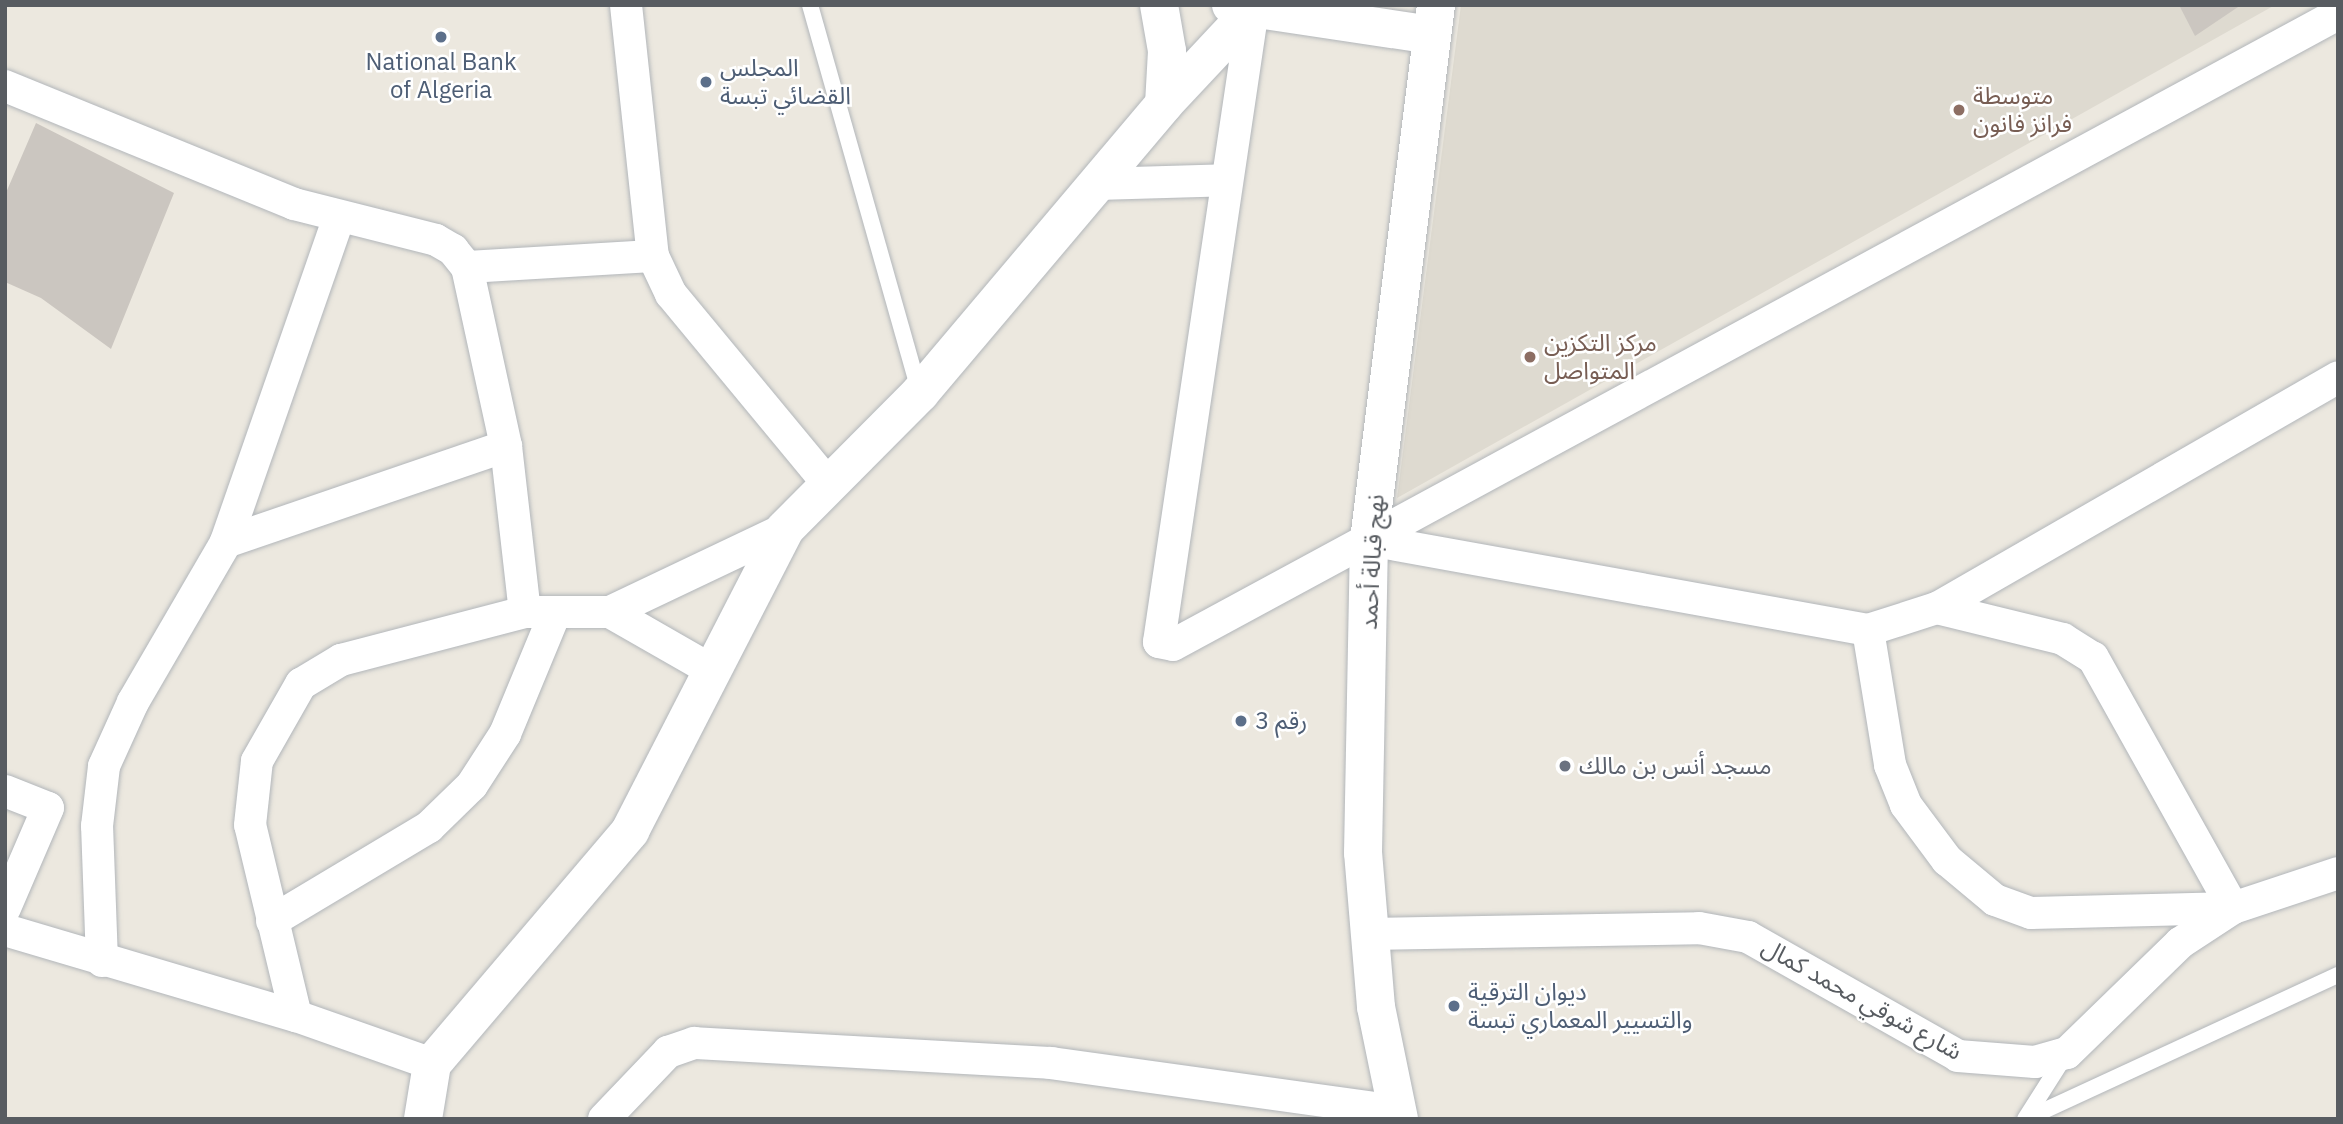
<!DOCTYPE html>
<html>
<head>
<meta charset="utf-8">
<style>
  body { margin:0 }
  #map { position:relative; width:2343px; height:1124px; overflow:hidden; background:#ece8df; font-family:"IBM Plex Sans","Noto Sans Arabic",sans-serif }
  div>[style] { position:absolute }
  .education>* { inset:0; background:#dedad0 }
  .building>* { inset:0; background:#cbc6c0 }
  .roads { filter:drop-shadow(0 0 2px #b2b6ba) drop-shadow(0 0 2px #b2b6ba) }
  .service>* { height:16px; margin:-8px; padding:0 8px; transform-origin:8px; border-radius:8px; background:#fff }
  .minor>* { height:32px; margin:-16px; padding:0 16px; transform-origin:16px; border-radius:16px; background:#fff }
  .tertiary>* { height:38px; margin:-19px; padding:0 19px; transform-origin:19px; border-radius:19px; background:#fff }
  .dots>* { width:19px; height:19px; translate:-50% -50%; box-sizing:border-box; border:4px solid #fff; border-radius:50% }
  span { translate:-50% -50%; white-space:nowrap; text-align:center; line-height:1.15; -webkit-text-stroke:5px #fff; paint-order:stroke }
  .service-label { font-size:24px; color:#4e5e75 }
  .left { translate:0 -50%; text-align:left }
  .education-label { font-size:24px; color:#785e54 }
  .street-label { font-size:24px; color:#585c61 }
  .worship-label { font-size:24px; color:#5b616d }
  .frame { position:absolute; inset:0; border:7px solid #585c61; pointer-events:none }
</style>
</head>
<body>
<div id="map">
  <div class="education">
    <div style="clip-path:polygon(1461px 5px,2275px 5px,1397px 498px)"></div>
  </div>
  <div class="building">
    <div style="clip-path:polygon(2179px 5px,2241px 5px,2195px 36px)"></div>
    <div style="clip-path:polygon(36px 123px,174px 193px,111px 349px,41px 298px,5px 282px,5px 195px)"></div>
  </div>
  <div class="roads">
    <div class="service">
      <div style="left:810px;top:5px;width:400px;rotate:74.2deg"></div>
      <div style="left:2025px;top:1119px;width:75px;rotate:-57.6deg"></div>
      <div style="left:2026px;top:1119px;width:344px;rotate:-24.8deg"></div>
    </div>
    <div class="minor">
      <div style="left:626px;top:5px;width:252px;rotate:83.9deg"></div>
      <div style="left:653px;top:256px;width:42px;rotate:64.7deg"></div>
      <div style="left:671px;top:294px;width:248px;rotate:50.4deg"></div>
      <div style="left:1253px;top:9px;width:640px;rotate:98.45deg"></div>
      <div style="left:1159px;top:642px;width:14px;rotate:12deg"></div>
      <div style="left:1173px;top:645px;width:1325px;rotate:-28.44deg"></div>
      <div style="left:5px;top:86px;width:312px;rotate:22.2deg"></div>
      <div style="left:294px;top:204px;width:146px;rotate:14.2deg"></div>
      <div style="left:436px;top:240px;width:20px;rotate:30deg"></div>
      <div style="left:453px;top:250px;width:22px;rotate:51deg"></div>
      <div style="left:467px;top:267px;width:183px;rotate:77.7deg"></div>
      <div style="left:506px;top:446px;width:167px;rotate:83.5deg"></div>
      <div style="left:525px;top:612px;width:85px"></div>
      <div style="left:610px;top:612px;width:194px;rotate:-25.4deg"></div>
      <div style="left:1096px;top:184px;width:131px;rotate:-1.7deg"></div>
      <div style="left:339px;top:217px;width:344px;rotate:109.2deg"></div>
      <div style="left:226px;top:542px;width:296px;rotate:-18.9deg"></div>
      <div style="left:467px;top:267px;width:186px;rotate:-3.4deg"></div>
      <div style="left:1369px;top:540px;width:507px;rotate:10.22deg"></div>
      <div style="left:1868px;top:630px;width:72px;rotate:-17.7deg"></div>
      <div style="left:1937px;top:608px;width:463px;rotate:-29.9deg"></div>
      <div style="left:610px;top:612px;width:119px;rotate:29.8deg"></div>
      <div style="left:1868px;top:630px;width:137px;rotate:80.7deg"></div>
      <div style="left:1890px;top:765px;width:43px;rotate:68.2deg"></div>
      <div style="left:1906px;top:805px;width:69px;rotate:53.3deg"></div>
      <div style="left:1947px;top:860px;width:62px;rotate:39.8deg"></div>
      <div style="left:1995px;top:900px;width:38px;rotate:20deg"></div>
      <div style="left:2031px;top:913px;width:202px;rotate:-1.4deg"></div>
      <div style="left:2233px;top:908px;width:287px;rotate:-119.2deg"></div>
      <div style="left:2093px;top:658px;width:36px;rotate:-148deg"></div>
      <div style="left:2063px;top:639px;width:130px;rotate:-166.2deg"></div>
      <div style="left:5px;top:791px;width:46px;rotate:21.6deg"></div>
      <div style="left:48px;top:808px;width:109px;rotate:113.3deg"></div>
      <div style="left:272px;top:921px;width:183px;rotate:-30.9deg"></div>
      <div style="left:429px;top:827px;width:60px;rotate:-44.3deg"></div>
      <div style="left:472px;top:785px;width:61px;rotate:-57.1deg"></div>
      <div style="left:505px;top:734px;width:131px;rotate:-67.5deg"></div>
      <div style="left:5px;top:930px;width:303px;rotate:16.5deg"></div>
      <div style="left:296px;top:1016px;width:144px;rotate:19.4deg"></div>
      <div style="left:1368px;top:934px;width:331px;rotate:-1deg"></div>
      <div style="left:1699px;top:928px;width:50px;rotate:10.4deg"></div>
      <div style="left:1748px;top:937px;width:241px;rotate:29.5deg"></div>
      <div style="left:1958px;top:1056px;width:77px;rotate:4.5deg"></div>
      <div style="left:2035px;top:1062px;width:33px;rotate:-16deg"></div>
      <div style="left:2067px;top:1053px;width:158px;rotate:-44.2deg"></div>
      <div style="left:2180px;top:943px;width:64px;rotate:-33.4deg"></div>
      <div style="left:2233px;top:908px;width:111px;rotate:-18.4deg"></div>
      <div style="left:102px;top:961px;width:135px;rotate:-92.1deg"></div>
      <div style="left:97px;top:826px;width:60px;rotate:-83.3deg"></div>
      <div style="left:104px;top:766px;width:70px;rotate:-65.6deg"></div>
      <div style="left:133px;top:702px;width:185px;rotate:-59.8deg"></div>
      <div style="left:296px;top:1016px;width:196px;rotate:-103.5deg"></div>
      <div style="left:250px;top:825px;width:64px;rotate:-83.8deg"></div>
      <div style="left:257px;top:761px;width:89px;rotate:-60.3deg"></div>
      <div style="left:301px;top:684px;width:47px;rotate:-31deg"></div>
      <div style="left:341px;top:660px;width:190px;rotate:-14.6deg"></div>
      <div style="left:604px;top:1119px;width:93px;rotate:-46.3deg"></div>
      <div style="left:668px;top:1052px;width:28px;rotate:-19deg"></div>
      <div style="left:694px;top:1043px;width:358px;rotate:3.2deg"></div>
      <div style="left:1051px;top:1063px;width:348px;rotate:7.9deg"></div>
    </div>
    <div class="tertiary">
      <div style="left:1159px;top:5px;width:47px;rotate:80.1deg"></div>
      <div style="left:1167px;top:51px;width:53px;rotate:93.2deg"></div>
      <div style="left:1231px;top:5px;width:203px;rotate:8.5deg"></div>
      <div style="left:423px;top:1119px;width:56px;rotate:-80.7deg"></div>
      <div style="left:432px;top:1064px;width:306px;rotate:-49.6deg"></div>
      <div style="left:630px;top:831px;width:339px;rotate:-62.8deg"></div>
      <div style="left:785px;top:529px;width:192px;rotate:-45.2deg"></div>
      <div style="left:920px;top:393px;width:378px;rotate:-49.8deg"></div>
      <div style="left:1164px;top:104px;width:130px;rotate:-46.9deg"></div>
      <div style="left:1399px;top:1119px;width:114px;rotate:-101.6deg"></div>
      <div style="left:1376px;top:1007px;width:155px;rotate:-94.8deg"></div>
      <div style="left:1363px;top:853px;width:313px;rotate:-88.9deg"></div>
      <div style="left:1369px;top:540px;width:539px;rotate:-82.86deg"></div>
    </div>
  </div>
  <div class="dots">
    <div style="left:441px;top:37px;background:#5c6f8a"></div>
    <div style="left:706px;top:82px;background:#5c6f8a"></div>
    <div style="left:1959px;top:110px;background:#8d6e63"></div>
    <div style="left:1530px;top:357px;background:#8d6e63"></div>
    <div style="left:1241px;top:721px;background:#5c6f8a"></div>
    <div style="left:1565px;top:766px;background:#6b7280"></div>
    <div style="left:1454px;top:1006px;background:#5c6f8a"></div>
  </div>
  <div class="service-label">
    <span style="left:441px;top:76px">National Bank<br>of Algeria</span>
    <span class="left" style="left:720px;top:82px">المجلس<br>القضائي تبسة</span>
    <span class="left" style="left:1255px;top:721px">رقم 3</span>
    <span class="left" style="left:1468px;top:1006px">ديوان الترقية<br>والتسيير المعماري تبسة</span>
  </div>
  <div class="education-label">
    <span class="left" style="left:1973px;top:110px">متوسطة<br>فرانز فانون</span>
    <span class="left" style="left:1544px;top:357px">مركز التكزين<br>المتواصل</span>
  </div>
  <div class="street-label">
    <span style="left:1372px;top:562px;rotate:-87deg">نهج قبالة أحمد</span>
    <span style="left:1862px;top:999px;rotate:29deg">شارع شوقي محمد كمال</span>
  </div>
  <div class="worship-label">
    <span class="left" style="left:1579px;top:766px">مسجد أنس بن مالك</span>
  </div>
  <div class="frame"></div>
</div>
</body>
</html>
